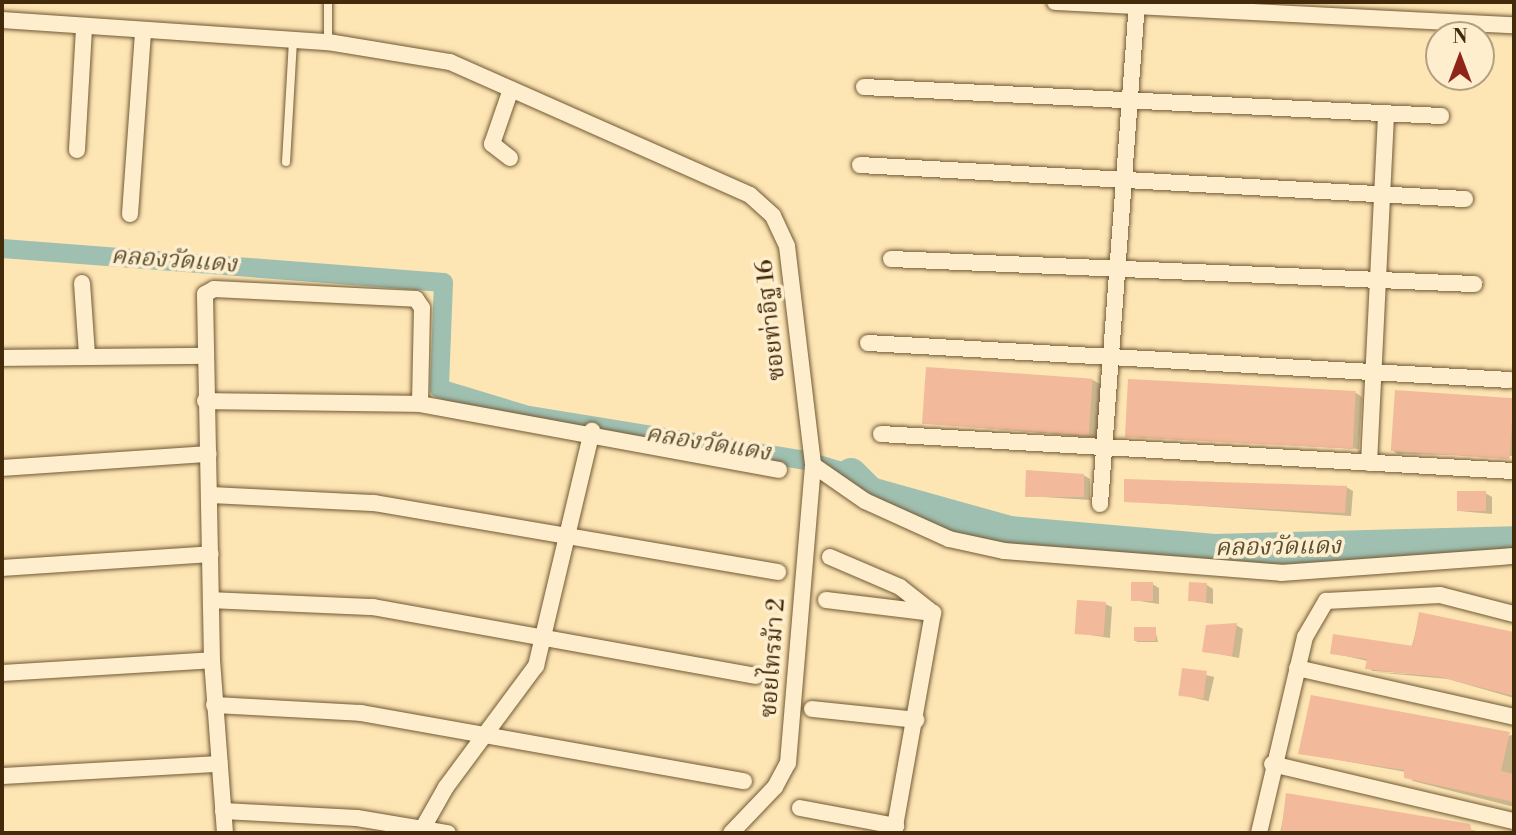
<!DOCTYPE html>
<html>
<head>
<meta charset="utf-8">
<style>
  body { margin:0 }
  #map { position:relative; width:1516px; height:835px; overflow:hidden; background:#fde5b4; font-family:"Libre Bodoni","Noto Serif Thai",serif }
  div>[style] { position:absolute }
  .shadow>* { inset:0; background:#0003; transform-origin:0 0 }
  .canal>* { height:19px; margin:-9.5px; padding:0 9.5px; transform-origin:9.5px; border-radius:9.5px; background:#9fbfb0 }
  .river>* { height:32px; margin:-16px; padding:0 16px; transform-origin:16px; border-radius:16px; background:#9fbfb0 }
  .building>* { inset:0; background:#f2b99a; transform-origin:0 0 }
  .roads { filter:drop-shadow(0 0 2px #715934) drop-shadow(0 0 2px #715934) }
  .lane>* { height:8px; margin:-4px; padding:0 4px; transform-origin:4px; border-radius:4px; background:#feeece }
  .street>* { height:16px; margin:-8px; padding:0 8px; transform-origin:8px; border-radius:8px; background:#feeece }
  span { translate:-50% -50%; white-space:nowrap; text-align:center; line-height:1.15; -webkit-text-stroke:7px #feeece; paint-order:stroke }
  .street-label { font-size:23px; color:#422a0a }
  .water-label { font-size:24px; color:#594f34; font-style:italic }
  .frame { position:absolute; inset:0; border:4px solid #422a0a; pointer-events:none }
  .north { position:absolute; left:1425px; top:21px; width:70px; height:70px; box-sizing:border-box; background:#feeece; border:2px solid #b3a080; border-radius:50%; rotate:0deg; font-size:19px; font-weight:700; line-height:28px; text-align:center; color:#422a0a }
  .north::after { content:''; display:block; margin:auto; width:24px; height:32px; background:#8f2418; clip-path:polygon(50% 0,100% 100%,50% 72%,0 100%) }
</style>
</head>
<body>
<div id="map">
  <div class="shadow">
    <div style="clip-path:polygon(1093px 380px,1100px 384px,1100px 438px,927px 423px)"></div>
    <div style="clip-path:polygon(1397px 392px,1514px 400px,1514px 456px,1398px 454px,1392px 450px)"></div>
    <div style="clip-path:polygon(1356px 393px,1362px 397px,1359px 449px,1128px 436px)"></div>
    <div style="clip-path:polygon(1083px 475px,1090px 479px,1090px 500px,1027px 496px)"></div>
    <div style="clip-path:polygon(1346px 487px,1353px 491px,1351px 516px,1126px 501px)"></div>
    <div style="clip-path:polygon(1485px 493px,1492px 497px,1492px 514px,1459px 511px)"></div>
    <div style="clip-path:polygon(1152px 584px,1159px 588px,1159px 604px,1133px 600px)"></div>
    <div style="clip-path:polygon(1207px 585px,1213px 589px,1213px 604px,1190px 600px)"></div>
    <div style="clip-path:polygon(1105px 604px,1112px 607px,1110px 638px,1077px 633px)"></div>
    <div style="clip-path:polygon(1420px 614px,1514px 635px,1514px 698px,1448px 679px,1374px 672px,1449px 676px,1372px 671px,1368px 661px,1332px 653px,1411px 650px)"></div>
    <div style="clip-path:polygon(1236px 625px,1243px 629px,1239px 658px,1204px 651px)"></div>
    <div style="clip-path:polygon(1155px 629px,1158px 642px,1136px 642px)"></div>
    <div style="left:1184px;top:670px;width:31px;height:25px;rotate:13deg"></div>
    <div style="clip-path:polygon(1514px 735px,1514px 807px,1413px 781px,1406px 772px,1300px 753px)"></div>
    <div style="clip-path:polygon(1288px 795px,1487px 833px,1280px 833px)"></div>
  </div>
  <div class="canal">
    <div style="left:2px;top:248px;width:442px;rotate:4.4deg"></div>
    <div style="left:443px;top:282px;width:106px;rotate:92.2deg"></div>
    <div style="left:439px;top:388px;width:93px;rotate:16.9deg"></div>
    <div style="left:528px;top:415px;width:277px;rotate:9.2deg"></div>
    <div style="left:801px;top:459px;width:52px;rotate:16.7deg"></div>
  </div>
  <div class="river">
    <div style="left:851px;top:474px;width:27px;rotate:45deg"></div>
    <div style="left:870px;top:493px;width:145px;rotate:15.6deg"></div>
    <div style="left:1010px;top:532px;width:205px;rotate:5deg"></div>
    <div style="left:1214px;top:550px;width:300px;rotate:-1.5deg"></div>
  </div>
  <div class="building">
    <div style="left:926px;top:367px;width:167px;height:57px;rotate:4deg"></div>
    <div style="left:1128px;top:379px;width:228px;height:58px;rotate:3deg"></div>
    <div style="left:1395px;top:390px;width:119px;height:61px;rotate:4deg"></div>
    <div style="clip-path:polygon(1026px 470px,1084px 474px,1084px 497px,1025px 497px)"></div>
    <div style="clip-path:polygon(1124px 479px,1347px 486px,1345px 513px,1124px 502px)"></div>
    <div style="left:1486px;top:491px;width:20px;height:29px;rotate:90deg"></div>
    <div style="left:1131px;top:582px;width:22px;height:19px"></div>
    <div style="left:1189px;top:582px;width:18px;height:19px;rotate:3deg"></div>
    <div style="left:1077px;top:600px;width:29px;height:34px;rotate:4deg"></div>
    <div style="clip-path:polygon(1419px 612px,1514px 632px,1514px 696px,1440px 677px,1365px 669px,1367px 659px,1330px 654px,1333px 634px,1413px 646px)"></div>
    <div style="clip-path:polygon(1237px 623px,1232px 656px,1202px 652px,1206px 625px)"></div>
    <div style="left:1156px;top:627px;width:14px;height:22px;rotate:90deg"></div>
    <div style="left:1182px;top:668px;width:25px;height:28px;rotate:7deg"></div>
    <div style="clip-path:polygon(1311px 695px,1510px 732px,1501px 771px,1514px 774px,1514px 802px,1404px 778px,1404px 770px,1298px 754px)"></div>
    <div style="clip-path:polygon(1286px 793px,1470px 824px,1472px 833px,1281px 833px)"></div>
  </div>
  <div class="roads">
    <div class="lane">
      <div style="left:328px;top:2px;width:40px;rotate:90deg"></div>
      <div style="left:286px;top:162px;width:122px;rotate:-86.7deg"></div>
    </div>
    <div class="street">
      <div style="left:1055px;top:2px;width:460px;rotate:2.9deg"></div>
      <div style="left:2px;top:20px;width:327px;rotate:3.9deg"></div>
      <div style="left:328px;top:42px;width:124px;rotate:9.3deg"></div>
      <div style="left:450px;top:62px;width:328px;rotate:23.9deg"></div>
      <div style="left:750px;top:195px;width:31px;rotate:42deg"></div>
      <div style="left:773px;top:216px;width:33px;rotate:65deg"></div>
      <div style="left:787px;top:246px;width:221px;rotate:83.2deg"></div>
      <div style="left:813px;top:465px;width:63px;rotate:34.7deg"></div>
      <div style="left:865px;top:501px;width:92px;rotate:24.3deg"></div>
      <div style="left:949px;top:539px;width:56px;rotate:12.3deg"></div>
      <div style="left:1004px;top:551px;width:278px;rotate:4.5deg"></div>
      <div style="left:1281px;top:573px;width:234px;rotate:-4.2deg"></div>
      <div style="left:864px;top:87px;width:578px;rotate:2.88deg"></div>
      <div style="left:77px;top:150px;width:121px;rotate:-86.7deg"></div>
      <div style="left:510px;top:158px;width:23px;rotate:-142deg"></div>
      <div style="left:492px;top:144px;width:58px;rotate:-70.9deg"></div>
      <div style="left:860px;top:165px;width:606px;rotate:3.22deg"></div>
      <div style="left:130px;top:214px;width:182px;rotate:-85.9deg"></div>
      <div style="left:891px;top:259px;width:584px;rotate:2.46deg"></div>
      <div style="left:82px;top:283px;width:71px;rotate:86deg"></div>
      <div style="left:868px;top:343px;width:643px;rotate:3.3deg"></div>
      <div style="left:2px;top:358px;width:201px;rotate:-0.6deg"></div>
      <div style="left:205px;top:401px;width:215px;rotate:0.8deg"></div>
      <div style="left:420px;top:404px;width:365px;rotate:10.4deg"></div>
      <div style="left:881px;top:434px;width:634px;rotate:3.35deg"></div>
      <div style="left:1369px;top:463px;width:349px;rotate:-87.2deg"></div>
      <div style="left:2px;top:468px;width:207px;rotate:-3.9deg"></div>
      <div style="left:209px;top:495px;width:165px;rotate:2.8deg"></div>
      <div style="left:374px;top:503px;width:410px;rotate:9.7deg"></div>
      <div style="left:1100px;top:504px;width:503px;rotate:-85.78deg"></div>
      <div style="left:830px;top:557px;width:76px;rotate:23.2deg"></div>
      <div style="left:900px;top:587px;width:42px;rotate:38.2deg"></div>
      <div style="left:933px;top:613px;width:223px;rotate:100.1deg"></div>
      <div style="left:2px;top:568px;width:209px;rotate:-3.8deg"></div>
      <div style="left:211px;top:600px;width:162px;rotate:2.5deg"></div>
      <div style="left:373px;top:607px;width:389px;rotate:10.2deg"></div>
      <div style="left:826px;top:600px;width:108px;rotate:6.9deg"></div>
      <div style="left:1297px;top:668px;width:222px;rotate:12.7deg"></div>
      <div style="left:2px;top:673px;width:210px;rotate:-3.5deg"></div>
      <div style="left:214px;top:705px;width:147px;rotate:3.1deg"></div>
      <div style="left:361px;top:713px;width:389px;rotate:10.1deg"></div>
      <div style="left:812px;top:709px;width:105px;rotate:6deg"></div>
      <div style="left:1272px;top:764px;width:249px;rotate:13.3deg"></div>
      <div style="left:2px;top:776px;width:218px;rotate:-3.2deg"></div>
      <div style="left:800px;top:808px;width:98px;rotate:10.6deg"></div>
      <div style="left:223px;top:811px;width:134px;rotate:3deg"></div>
      <div style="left:357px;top:818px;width:92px;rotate:9.4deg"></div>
      <div style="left:225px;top:833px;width:173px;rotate:-94.3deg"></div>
      <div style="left:212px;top:660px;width:366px;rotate:-91.1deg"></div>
      <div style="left:205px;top:294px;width:10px;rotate:-29deg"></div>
      <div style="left:214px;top:289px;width:202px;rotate:2.8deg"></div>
      <div style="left:416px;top:299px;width:11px;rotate:56deg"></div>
      <div style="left:422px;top:308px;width:96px;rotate:91.2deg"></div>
      <div style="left:420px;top:833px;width:53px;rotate:-60.5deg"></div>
      <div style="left:446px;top:787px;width:151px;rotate:-53.4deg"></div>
      <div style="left:536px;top:666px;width:242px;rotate:-76.6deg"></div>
      <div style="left:731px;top:833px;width:64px;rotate:-46.3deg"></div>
      <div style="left:775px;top:787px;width:27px;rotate:-62deg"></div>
      <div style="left:788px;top:763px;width:299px;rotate:-85.2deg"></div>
      <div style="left:1259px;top:833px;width:201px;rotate:-76.8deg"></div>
      <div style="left:1305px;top:637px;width:42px;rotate:-59.7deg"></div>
      <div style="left:1326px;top:601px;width:114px;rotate:-3deg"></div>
      <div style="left:1440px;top:595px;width:76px;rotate:14.4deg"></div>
    </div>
  </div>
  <div class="street-label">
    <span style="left:771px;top:320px;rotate:-96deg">ซอยท่าอิฐ 16</span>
    <span style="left:773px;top:658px;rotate:-86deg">ซอยไทรม้า 2</span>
  </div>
  <div class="water-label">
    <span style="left:174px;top:261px;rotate:4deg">คลองวัดแดง</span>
    <span style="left:708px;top:444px;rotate:9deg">คลองวัดแดง</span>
    <span style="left:1278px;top:548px;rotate:-1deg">คลองวัดแดง</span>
  </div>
  <div class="frame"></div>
  <div class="north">N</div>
</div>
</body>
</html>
